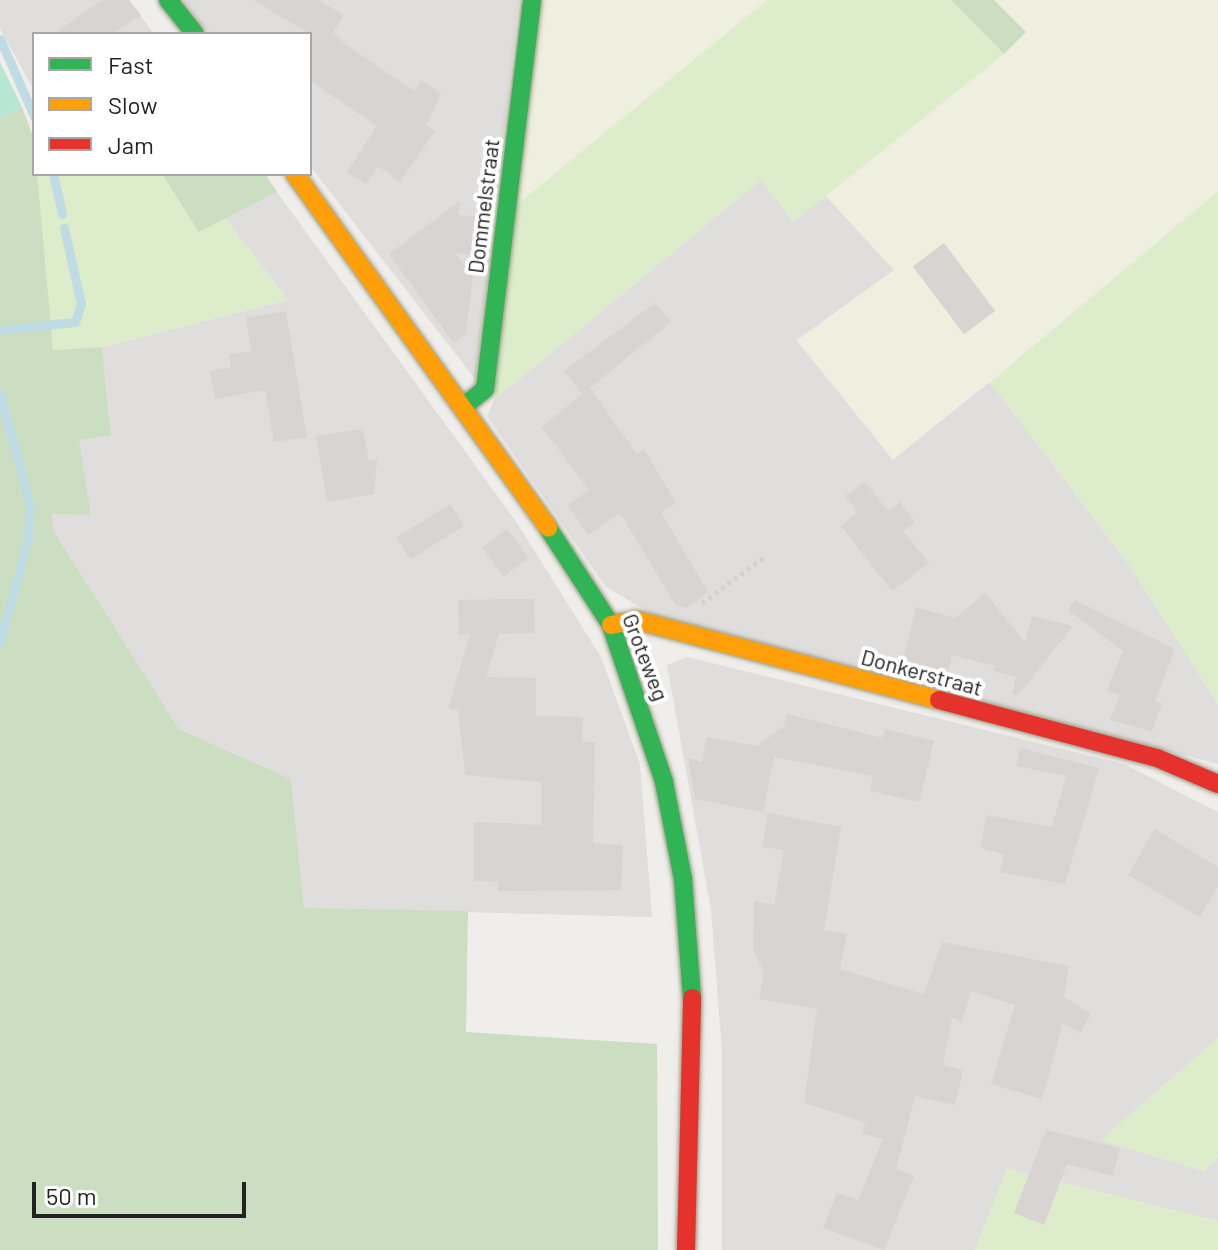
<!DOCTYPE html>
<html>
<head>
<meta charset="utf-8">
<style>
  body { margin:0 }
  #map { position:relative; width:1218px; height:1250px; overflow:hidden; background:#f0eeeb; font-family:Barlow,sans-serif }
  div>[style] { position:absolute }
  .residential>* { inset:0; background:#dfdedc }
  .farmland>* { inset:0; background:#efefdf }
  .grass>* { inset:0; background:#ddeccb }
  .forest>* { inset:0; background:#cbdec1 }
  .pitch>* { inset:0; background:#b7e6d2 }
  .stream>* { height:9px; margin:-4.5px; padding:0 4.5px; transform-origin:4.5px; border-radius:4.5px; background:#bfdbe3 }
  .building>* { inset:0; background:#d7d4d2; transform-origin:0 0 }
  .path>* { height:5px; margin-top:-2.5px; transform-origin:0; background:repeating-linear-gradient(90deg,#dccecd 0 4px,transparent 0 8px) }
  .roads { filter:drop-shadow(0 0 2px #999a82) drop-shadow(0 0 2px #999a82) }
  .fast>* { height:18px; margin:-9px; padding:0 9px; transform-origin:9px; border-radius:9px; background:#30b455 }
  .slow>* { height:18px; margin:-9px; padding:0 9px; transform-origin:9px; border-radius:9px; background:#ff9f0a }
  .jam>* { height:18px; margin:-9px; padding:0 9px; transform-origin:9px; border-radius:9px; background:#e5322d }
  span { translate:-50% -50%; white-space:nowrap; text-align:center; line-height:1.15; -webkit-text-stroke:8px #fff; paint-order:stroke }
  .street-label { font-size:22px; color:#222 }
  .legend { position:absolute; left:32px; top:32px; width:280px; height:144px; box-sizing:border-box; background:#fff; border:2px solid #a7a7a7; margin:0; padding:10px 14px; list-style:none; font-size:24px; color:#222 }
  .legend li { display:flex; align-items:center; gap:16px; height:40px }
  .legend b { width:40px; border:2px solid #a7a7a7 }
  .scale { position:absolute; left:32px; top:1182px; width:214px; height:36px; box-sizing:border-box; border:4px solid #222; border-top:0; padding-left:10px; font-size:24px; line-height:28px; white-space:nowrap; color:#222; -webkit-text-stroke:6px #fff; paint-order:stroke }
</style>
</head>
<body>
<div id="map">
  <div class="residential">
    <div style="clip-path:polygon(0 0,129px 0,154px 34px,34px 34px,34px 90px,0 29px)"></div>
    <div style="clip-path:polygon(183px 0,519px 0,475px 379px,310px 166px,310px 34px,209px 34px)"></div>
    <div style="clip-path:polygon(762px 179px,793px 222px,826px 196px,894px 270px,797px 341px,893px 459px,990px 382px,1127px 562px,1201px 675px,1218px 705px,1218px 764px,652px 614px,606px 587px,487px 416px,494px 400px)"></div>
    <div style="clip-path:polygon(277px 192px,517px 523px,601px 657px,640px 764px,652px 917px,304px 908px,291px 779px,179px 729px,53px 530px,51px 514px,91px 515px,78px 439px,111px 434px,102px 347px,288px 300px,225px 218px)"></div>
    <div style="clip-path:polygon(687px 657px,1124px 764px,1218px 812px,1218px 1038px,1101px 1140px,1204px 1171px,1218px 1158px,1218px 1221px,1007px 1169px,975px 1250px,722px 1250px,722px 1052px,711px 910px,667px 665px)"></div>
  </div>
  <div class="farmland">
    <div style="clip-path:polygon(541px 0,767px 0,515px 206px)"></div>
    <div style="clip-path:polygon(994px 0,1218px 0,1218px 191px,893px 460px,797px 340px,894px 270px,826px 196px,1025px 33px)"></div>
  </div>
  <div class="grass">
    <div style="clip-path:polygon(767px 0,951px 0,1004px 54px,793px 222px,761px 180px,494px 400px,515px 206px)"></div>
    <div style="clip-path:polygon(162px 174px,199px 231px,225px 218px,288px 300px,102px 347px,53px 350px,35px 176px)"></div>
    <div style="clip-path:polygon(1218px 191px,1218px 705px,1127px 562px,990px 382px)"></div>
    <div style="clip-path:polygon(1218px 1038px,1218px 1158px,1204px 1171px,1101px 1140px)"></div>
    <div style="clip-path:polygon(1007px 1169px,1218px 1221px,1218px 1250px,975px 1250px)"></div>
  </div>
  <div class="forest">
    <div style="clip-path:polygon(951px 0,994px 0,1026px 32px,1004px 54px)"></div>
    <div style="clip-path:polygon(22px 107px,34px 139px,53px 350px,102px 347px,111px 435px,79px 440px,91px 515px,52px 514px,53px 530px,179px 729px,291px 779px,304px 908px,468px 911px,466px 1032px,657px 1044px,658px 1250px,0 1250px,0 119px)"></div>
    <div style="clip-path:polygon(162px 174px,265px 174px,277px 192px,199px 232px)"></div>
  </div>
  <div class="pitch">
    <div style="clip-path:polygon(0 62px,22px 107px,0 119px)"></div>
  </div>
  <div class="stream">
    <div style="left:0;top:39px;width:84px;rotate:66.2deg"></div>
    <div style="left:53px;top:174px;width:41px;rotate:77.3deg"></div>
    <div style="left:0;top:330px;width:75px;rotate:-6.1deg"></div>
    <div style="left:75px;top:322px;width:19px;rotate:-72deg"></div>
    <div style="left:81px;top:304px;width:78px;rotate:-102.6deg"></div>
    <div style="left:0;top:394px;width:116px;rotate:75deg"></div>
    <div style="left:30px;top:506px;width:32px;rotate:94deg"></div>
    <div style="left:28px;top:538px;width:108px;rotate:105.1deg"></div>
  </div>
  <div class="building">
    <div style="clip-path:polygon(102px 0,129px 0,141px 15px,112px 34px,54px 34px)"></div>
    <div style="clip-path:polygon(253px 0,320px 0,344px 16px,333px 32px,345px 44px,414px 91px,421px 80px,441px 94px,426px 125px,435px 131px,400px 182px,378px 166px,366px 184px,347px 172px,377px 126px,310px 81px,310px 34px)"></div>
    <div style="clip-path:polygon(460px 201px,459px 215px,481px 217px,476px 255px,456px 253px,473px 277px,466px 334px,454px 343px,389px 254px)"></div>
    <div style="left:944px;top:243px;width:85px;height:39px;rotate:53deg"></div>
    <div style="clip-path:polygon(655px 303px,671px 322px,590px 388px,637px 454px,644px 449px,676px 503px,661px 512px,708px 592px,687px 608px,676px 605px,620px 513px,588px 535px,568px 505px,589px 490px,542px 427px,582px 394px,564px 371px)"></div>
    <div style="clip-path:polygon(286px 311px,307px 437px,274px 442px,265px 390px,215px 399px,210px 371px,231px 367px,229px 355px,251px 351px,246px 318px)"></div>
    <div style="clip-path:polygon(363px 429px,369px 461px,377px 460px,374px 494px,327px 502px,316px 436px)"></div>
    <div style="clip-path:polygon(865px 482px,888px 511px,900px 502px,915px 522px,903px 531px,929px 563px,892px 591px,841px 526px,858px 512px,845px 496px)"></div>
    <div style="left:450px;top:504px;width:26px;height:63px;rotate:58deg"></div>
    <div style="left:507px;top:529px;width:36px;height:31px;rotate:53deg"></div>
    <div style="clip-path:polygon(985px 593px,1025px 642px,1032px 616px,1073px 626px,1018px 695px,1012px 694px,1016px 677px,993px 671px,995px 666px,952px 655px,947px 677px,902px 665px,916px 607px,955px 618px)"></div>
    <div style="clip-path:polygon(534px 599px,535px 633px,499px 634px,486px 677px,536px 678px,536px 716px,583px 717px,582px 742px,595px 742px,593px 843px,623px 845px,621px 890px,498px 891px,498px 882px,474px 881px,474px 822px,541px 825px,541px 782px,465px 775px,458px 710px,448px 709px,470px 634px,459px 635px,458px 600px)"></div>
    <div style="clip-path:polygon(1074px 600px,1175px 649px,1155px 701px,1162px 703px,1152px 731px,1110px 720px,1120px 695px,1107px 690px,1123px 651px,1068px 610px)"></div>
    <div style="clip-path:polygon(787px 714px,882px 738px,885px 729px,934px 741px,919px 802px,870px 791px,873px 776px,774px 757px,763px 812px,695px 799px,688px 758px,702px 762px,707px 737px,757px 746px,784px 726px)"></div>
    <div style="clip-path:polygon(1020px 748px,1099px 768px,1065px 884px,1000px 872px,1004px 854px,980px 848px,987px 815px,1052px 827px,1066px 776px,1016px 766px)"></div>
    <div style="clip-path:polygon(768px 813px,841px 827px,824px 930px,847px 934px,840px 969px,924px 994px,942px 942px,1069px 966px,1064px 997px,1091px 1014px,1080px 1033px,1063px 1023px,1042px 1099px,991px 1084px,1015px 1005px,971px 991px,962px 1021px,952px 1018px,943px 1065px,963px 1070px,955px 1105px,915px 1096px,896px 1169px,914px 1176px,884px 1250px,823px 1228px,837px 1193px,858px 1200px,883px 1139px,863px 1134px,865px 1122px,804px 1103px,817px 1009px,759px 999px,764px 973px,753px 948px,754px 901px,774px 905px,784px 850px,762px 847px)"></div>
    <div style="clip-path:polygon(1155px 829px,1218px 867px,1218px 886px,1200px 917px,1128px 875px)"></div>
    <div style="clip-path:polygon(1046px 1130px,1120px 1148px,1113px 1176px,1067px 1164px,1044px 1225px,1014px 1213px)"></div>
  </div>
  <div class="path">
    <div style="left:702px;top:603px;width:79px;rotate:-36.3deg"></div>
  </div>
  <div class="roads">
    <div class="fast">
      <div style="left:168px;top:0;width:43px;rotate:51.5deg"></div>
      <div style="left:463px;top:407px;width:28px;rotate:-39deg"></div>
      <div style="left:485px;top:389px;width:392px;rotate:-83.1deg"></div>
      <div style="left:548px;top:528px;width:116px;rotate:57deg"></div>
      <div style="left:611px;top:625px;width:166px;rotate:71.3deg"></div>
      <div style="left:664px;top:782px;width:99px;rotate:78.9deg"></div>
      <div style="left:683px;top:879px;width:119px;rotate:85.7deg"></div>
    </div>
    <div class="slow">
      <div style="left:295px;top:174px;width:435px;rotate:54.4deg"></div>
      <div style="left:611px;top:625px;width:25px;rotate:-11deg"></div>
      <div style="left:636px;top:620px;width:313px;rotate:14.8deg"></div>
    </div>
    <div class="jam">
      <div style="left:939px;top:700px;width:226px;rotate:14.9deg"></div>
      <div style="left:1157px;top:758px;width:66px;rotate:23.1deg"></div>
      <div style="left:686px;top:1250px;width:252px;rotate:-88.6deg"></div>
    </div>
  </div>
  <div class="street-label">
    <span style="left:483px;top:206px;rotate:-83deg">Dommelstraat</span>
    <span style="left:646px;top:657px;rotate:69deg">Groteweg</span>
    <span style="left:922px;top:672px;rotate:15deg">Donkerstraat</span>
  </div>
  <ul class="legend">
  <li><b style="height:10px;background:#30b455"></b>Fast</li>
  <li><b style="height:10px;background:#ff9f0a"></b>Slow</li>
  <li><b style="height:10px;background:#e5322d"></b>Jam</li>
  </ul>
  <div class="scale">50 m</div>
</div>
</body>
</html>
